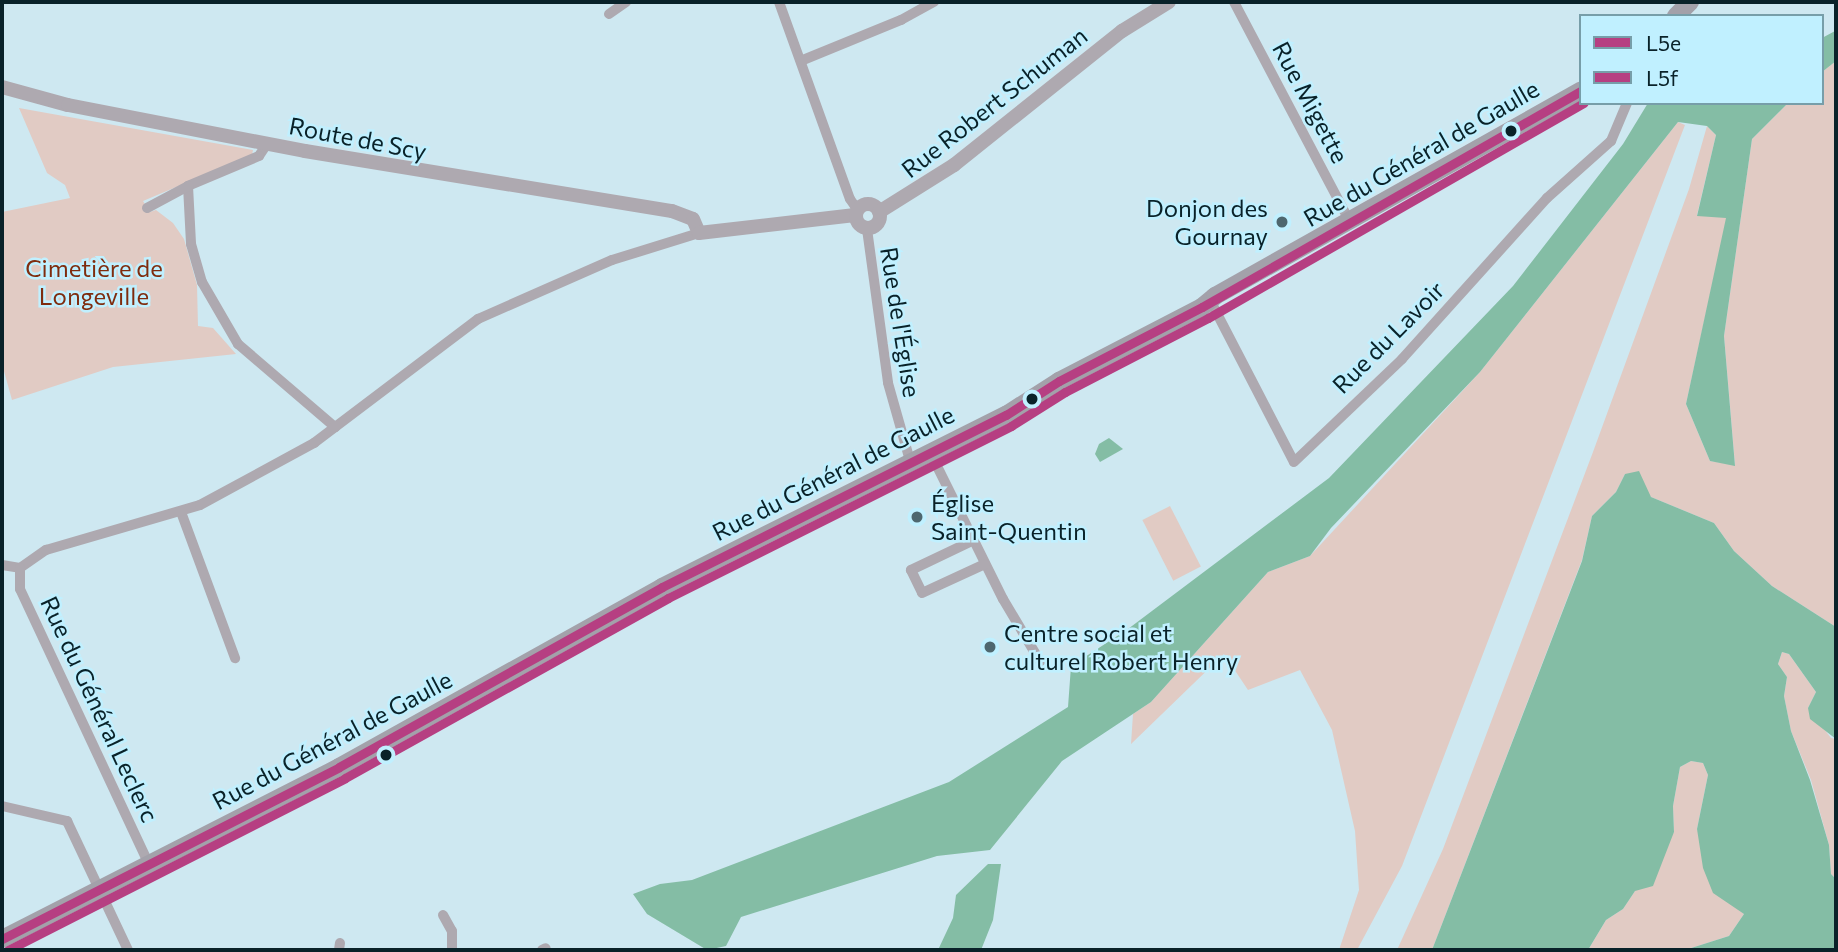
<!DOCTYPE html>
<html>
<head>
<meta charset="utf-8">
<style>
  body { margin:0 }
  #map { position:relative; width:1838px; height:952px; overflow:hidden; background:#cee8f1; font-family:Commissioner,sans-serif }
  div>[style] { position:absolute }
  .green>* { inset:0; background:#e1cbc4; transform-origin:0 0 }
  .water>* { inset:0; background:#84bda5 }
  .minor>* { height:10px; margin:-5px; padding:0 5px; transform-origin:5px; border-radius:5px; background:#aea9b0 }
  .tertiary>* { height:14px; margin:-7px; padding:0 7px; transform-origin:7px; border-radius:7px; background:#aea9b0 }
  .tertiary>.ring { margin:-7px; padding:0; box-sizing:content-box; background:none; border:14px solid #aea9b0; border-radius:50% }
  .primary>* { height:18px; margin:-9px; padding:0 9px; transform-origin:9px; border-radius:9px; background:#a3a1aa }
  .bus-1>* { height:9px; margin:-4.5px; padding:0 4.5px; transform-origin:4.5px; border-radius:4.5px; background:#b63f82 }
  .bus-2>* { height:9px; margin:-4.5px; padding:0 4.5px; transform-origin:4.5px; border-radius:4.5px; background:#b63f82 }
  .dots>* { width:19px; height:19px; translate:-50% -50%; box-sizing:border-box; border:4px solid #c0f0ff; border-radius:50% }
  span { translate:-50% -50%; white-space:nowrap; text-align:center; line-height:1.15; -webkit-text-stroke:5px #c0f0ff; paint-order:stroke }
  .street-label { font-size:24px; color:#092229 }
  .poi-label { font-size:24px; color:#092229 }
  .right { translate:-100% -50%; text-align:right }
  .left { translate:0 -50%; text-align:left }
  .park-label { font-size:24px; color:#7f2c0e }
  .frame { position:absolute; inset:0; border:4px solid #092229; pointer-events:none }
  .legend { position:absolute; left:1579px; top:14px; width:245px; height:91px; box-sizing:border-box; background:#c0f0ff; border:2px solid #779ea9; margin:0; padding:9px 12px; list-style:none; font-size:21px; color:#092229 }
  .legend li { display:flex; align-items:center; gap:14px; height:35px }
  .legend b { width:35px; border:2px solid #779ea9 }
</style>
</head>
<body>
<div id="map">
  <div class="green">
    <div style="clip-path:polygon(1836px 61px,1836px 627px,1772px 586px,1734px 551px,1714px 523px,1651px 497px,1625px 474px,1616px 492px,1592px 516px,1582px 560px,1432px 950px,1397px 950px,1443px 849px,1593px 452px,1689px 189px,1707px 126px,1716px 135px,1697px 215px,1727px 217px,1686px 404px,1710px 461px,1735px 465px,1724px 336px,1752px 139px,1788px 103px,1822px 103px,1822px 72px)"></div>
    <div style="clip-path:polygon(19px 108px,253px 150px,252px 155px,143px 201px,150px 212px,156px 210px,173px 223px,184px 239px,197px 285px,198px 326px,213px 328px,236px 354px,113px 367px,12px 400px,2px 364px,2px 212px,70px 198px,65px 185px,47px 173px)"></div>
    <div style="clip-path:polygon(1678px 122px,1685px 125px,1402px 866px,1357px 950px,1339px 950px,1359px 890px,1355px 831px,1332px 730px,1300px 670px,1248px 690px,1224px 654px,1131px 744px,1133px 714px,1151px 702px,1268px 572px,1310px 556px,1480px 372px)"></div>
    <div style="left:1170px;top:506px;width:68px;height:31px;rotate:63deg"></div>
    <div style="clip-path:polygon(1782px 652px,1789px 654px,1816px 692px,1808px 708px,1831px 738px,1836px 739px,1836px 879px,1831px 874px,1829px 845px,1811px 780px,1791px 731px,1784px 696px,1787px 677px,1778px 664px)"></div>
    <div style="clip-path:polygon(1691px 761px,1703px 763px,1708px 775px,1697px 829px,1733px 905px,1744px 914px,1729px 936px,1685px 950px,1588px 950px,1606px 920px,1623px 909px,1674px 832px,1673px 806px,1680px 767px)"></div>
  </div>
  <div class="water">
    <div style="clip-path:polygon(1836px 15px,1836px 61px,1822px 72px,1822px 38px,1835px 31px)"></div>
    <div style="clip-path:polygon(1648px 103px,1788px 103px,1752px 139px,1724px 336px,1735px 466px,1710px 461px,1686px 404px,1726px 218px,1697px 216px,1716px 135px,1707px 126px,1678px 122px,1480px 372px,1331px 528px,1310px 556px,1268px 572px,1151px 702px,1062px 761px,990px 850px,937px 856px,741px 917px,726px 946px,707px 950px,647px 914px,633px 894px,660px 884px,692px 880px,949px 782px,1068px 707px,1071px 666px,1128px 629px,1329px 478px,1513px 286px,1623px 144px)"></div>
    <div style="clip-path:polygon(1109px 438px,1123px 449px,1100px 462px,1095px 454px,1099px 444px)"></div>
    <div style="clip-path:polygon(1639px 471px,1651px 497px,1714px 523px,1734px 551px,1772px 586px,1836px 627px,1836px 739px,1810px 719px,1808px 708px,1816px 692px,1789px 654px,1782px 652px,1778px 664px,1787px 677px,1784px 696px,1791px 731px,1810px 780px,1829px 845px,1831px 874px,1836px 879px,1836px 950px,1685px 950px,1729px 936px,1744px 914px,1713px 893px,1703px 868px,1697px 829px,1708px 775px,1703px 763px,1691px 761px,1680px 767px,1673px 806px,1674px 832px,1653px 886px,1635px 891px,1623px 909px,1606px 920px,1588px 950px,1432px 950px,1582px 561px,1592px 516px,1616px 492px,1625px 474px)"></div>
    <div style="clip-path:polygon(988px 864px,1001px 864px,993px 920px,981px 950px,938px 950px,953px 918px,956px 895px)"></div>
  </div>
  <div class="minor">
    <div style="left:779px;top:2px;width:209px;rotate:70.2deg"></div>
    <div style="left:850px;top:199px;width:12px;rotate:55deg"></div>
    <div style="left:1234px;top:2px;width:249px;rotate:62.2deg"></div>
    <div style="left:609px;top:14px;width:21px;rotate:-35deg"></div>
    <div style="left:803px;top:60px;width:106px;rotate:-22.2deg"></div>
    <div style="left:901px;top:20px;width:38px;rotate:-29deg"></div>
    <div style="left:267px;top:144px;width:14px;rotate:124deg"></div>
    <div style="left:259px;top:156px;width:77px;rotate:157.1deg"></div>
    <div style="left:188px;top:186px;width:58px;rotate:87deg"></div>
    <div style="left:191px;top:244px;width:40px;rotate:74deg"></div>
    <div style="left:202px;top:282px;width:72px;rotate:59.9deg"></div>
    <div style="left:238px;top:344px;width:128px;rotate:40.6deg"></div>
    <div style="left:147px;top:208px;width:47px;rotate:-28.2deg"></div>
    <div style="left:867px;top:229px;width:155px;rotate:82.2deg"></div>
    <div style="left:888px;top:383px;width:81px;rotate:74.2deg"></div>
    <div style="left:1210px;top:300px;width:182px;rotate:62.6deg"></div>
    <div style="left:1294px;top:462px;width:149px;rotate:-43.6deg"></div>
    <div style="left:1402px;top:359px;width:217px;rotate:-48deg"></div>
    <div style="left:1547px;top:198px;width:86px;rotate:-41.7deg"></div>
    <div style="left:1611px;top:141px;width:41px;rotate:-67.2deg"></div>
    <div style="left:929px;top:450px;width:166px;rotate:63.6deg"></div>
    <div style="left:1003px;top:599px;width:74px;rotate:59.3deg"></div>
    <div style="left:181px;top:512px;width:156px;rotate:69.7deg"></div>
    <div style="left:974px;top:540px;width:70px;rotate:154.5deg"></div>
    <div style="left:911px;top:570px;width:25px;rotate:64deg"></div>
    <div style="left:922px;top:593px;width:69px;rotate:-24.7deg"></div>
    <div style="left:2px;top:565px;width:18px;rotate:9deg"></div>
    <div style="left:20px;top:568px;width:32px;rotate:-35deg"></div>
    <div style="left:46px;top:550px;width:160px;rotate:-16.3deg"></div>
    <div style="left:200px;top:505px;width:130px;rotate:-28.5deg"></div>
    <div style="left:314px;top:443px;width:206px;rotate:-37.1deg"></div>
    <div style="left:478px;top:319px;width:146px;rotate:-23.8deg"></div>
    <div style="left:612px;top:260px;width:91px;rotate:-17.2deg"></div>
    <div style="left:20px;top:568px;width:21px;rotate:90deg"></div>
    <div style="left:20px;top:589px;width:306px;rotate:64.9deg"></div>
    <div style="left:2px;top:806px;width:67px;rotate:13deg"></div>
    <div style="left:67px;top:821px;width:143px;rotate:64.7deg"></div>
    <div style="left:443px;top:915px;width:18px;rotate:61deg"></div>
    <div style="left:452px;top:931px;width:19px;rotate:90deg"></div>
    <div style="left:339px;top:950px;width:7px;rotate:-82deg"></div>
    <div style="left:542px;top:950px;width:4px;rotate:-27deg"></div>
  </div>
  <div class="tertiary">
    <div style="left:2px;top:87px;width:68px;rotate:15.3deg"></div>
    <div style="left:68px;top:105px;width:241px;rotate:11deg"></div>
    <div style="left:305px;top:151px;width:372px;rotate:9.3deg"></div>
    <div style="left:672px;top:211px;width:22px;rotate:21deg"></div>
    <div style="left:693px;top:219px;width:15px;rotate:67deg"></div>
    <div style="left:699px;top:233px;width:157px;rotate:-6.6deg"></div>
    <div class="ring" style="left:856px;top:204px;width:10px;height:10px"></div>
    <div style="left:879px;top:212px;width:89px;rotate:-32.1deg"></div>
    <div style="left:954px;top:165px;width:215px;rotate:-38.6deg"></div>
    <div style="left:1122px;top:31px;width:55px;rotate:-31.7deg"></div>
  </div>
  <div class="primary">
    <div style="left:1676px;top:16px;width:20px;rotate:-45deg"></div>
    <div style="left:2px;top:939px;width:378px;rotate:-27deg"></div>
    <div style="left:339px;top:767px;width:370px;rotate:-29.1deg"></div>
    <div style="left:662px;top:587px;width:385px;rotate:-26.6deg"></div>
    <div style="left:1006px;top:415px;width:63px;rotate:-32.7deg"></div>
    <div style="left:1059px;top:381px;width:161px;rotate:-27.4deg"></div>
    <div style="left:1202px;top:307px;width:17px;rotate:-40deg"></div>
    <div style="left:1215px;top:296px;width:420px;rotate:-29.3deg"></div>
  </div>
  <div class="bus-1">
    <div style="left:2px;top:939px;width:378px;rotate:-27deg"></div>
    <div style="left:339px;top:767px;width:370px;rotate:-29.1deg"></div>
    <div style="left:662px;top:587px;width:385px;rotate:-26.6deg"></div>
    <div style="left:1006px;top:415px;width:63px;rotate:-32.7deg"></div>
    <div style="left:1059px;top:381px;width:161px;rotate:-27.4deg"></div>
    <div style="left:1202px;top:307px;width:436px;rotate:-29.7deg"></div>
  </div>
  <div class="bus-2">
    <div style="left:8px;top:950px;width:378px;rotate:-27deg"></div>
    <div style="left:345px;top:778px;width:370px;rotate:-29.1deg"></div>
    <div style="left:668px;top:598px;width:384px;rotate:-26.6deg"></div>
    <div style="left:1011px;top:426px;width:64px;rotate:-32.2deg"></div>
    <div style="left:1065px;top:392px;width:161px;rotate:-27.4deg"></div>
    <div style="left:1208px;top:318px;width:433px;rotate:-29.8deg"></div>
  </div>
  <div class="dots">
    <div style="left:1511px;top:131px;background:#092229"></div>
    <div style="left:1282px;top:222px;background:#4e676f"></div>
    <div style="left:1032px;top:399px;background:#092229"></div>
    <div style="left:917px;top:517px;background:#4e676f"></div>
    <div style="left:990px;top:647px;background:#4e676f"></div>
    <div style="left:386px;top:755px;background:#092229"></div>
  </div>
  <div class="street-label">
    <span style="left:994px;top:102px;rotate:-38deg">Rue Robert Schuman</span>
    <span style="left:1311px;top:102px;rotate:62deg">Rue Migette</span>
    <span style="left:358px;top:138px;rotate:11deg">Route de Scy</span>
    <span style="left:1421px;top:153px;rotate:-30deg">Rue du Général de Gaulle</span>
    <span style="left:901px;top:322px;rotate:81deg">Rue de l'Église</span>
    <span style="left:1388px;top:337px;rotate:-45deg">Rue du Lavoir</span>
    <span style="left:833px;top:473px;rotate:-27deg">Rue du Général de Gaulle</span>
    <span style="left:100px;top:709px;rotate:65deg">Rue du Général Leclerc</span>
    <span style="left:332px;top:740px;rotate:-28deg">Rue du Général de Gaulle</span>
  </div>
  <div class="poi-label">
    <span class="right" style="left:1268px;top:222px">Donjon des<br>Gournay</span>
    <span class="left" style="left:931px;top:517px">Église<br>Saint-Quentin</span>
    <span class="left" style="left:1004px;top:647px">Centre social et<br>culturel Robert Henry</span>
  </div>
  <div class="park-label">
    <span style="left:94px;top:282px">Cimetière de<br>Longeville</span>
  </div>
  <div class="frame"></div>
  <ul class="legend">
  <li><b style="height:9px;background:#b63f82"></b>L5e</li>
  <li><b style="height:9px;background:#b63f82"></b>L5f</li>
  </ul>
</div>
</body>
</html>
